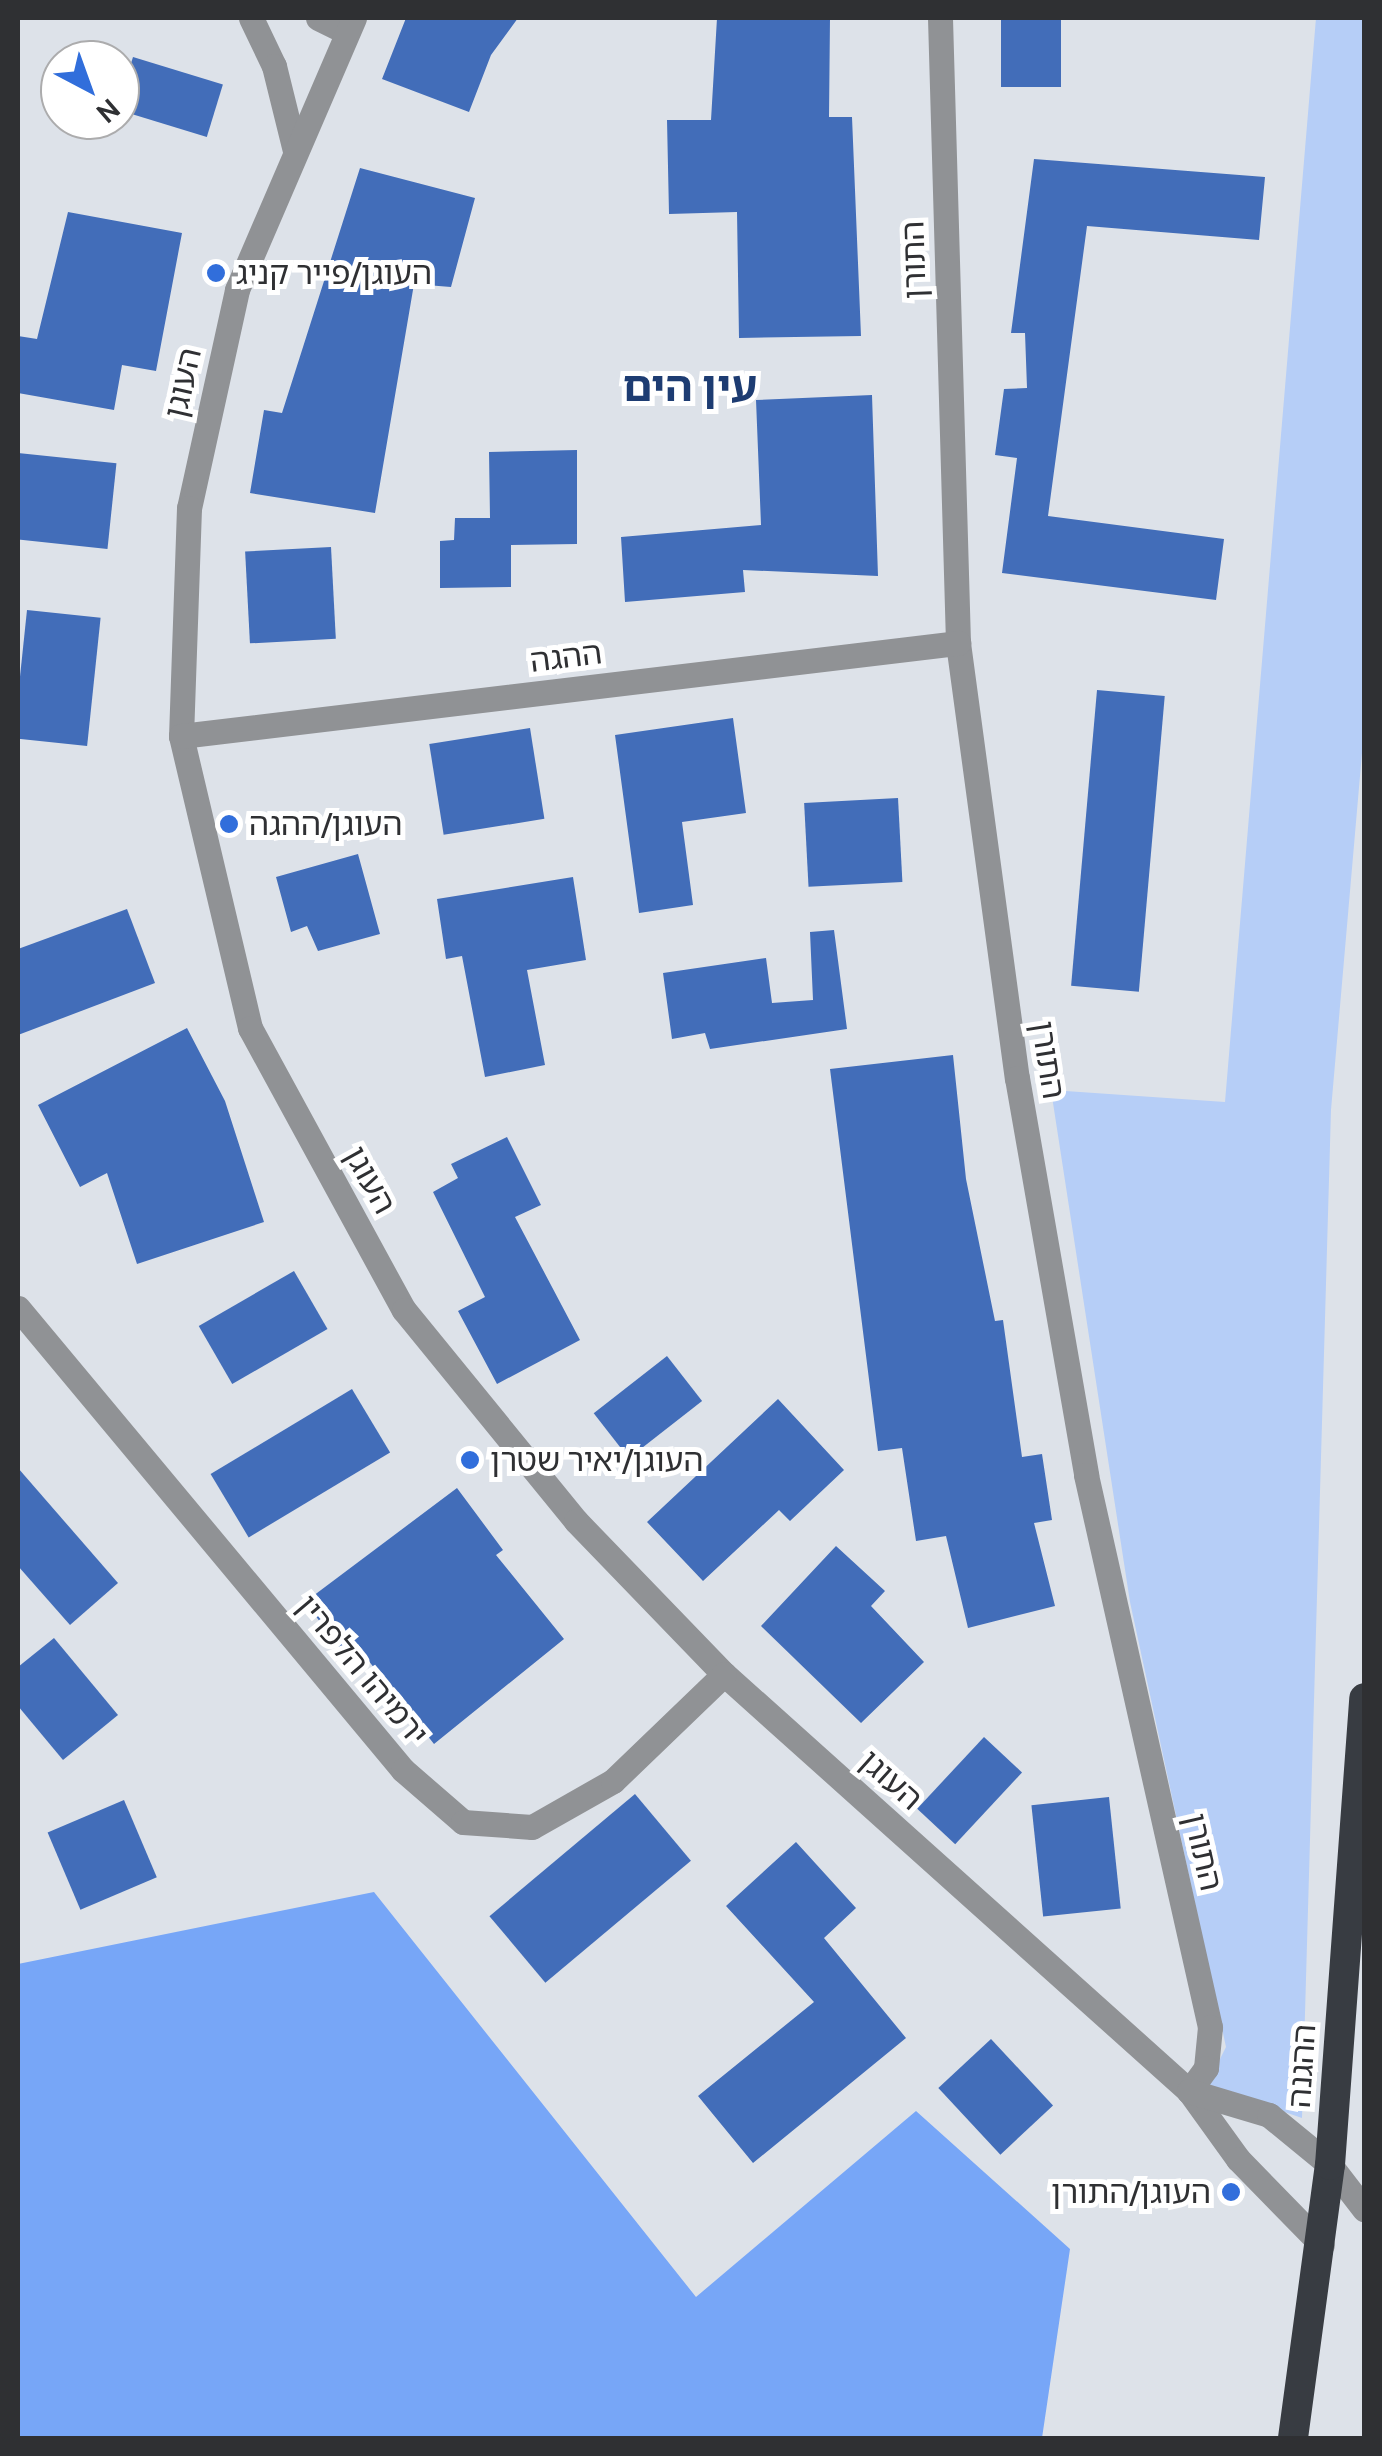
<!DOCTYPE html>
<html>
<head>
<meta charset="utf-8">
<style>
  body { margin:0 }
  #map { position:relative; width:1382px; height:2456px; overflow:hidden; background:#dde2e9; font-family:Cabin,"Noto Sans Hebrew",sans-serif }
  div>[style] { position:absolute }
  .green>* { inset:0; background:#b6cef7 }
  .forest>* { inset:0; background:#77a6f7 }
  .building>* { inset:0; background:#426db9; transform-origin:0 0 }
  .street>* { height:25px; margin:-12.5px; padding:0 12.5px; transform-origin:12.5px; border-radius:12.5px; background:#909295 }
  .highway>* { height:30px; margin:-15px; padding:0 15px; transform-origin:15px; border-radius:15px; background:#383c42 }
  .dots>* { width:28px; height:28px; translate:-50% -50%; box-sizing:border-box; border:5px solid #fff; border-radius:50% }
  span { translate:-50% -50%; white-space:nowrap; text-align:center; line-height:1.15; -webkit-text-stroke:10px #fff; paint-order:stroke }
  .street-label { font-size:32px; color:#2f3033 }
  .poi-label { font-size:32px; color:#2f3033 }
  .left { translate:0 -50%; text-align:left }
  .right { translate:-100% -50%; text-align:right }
  .district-label { font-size:42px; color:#1d3c72; font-weight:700 }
  .frame { position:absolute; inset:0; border:20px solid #2f3033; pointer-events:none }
  .north { position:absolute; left:40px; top:40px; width:100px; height:100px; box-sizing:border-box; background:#fff; border:2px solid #acacad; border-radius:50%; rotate:139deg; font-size:28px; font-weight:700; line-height:40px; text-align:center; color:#2f3033 }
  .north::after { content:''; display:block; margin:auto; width:35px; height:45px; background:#316edb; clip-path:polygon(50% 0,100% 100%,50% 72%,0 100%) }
</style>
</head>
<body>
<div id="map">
  <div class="green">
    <div style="clip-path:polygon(1316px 18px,1364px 18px,1364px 730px,1331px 1110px,1302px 2118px,1207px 2085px,1226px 2047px,1130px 1602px,1051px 1090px,1225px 1102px)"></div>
  </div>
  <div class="forest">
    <div style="clip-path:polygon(374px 1892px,696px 2297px,916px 2111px,1070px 2249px,1042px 2438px,18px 2438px,18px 1964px)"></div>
  </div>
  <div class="building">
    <div style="clip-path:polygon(406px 18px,518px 18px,491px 55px,469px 112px,382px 79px)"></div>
    <div style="clip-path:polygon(717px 18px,830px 18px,829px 117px,852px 117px,861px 336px,739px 338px,737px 212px,669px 214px,667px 120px,711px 120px)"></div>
    <div style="left:1001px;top:18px;width:60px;height:69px"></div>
    <div style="left:133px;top:57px;width:94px;height:55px;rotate:17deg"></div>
    <div style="clip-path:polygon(1034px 159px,1265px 177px,1259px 240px,1087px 226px,1048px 516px,1224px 539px,1216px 600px,1002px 573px,1017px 458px,995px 455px,1004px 389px,1027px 388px,1025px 333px,1011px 333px)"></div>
    <div style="clip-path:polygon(360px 168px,475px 198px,451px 287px,414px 284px,375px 513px,250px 493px,264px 410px,282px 413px)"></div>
    <div style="clip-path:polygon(68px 212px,182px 233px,156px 371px,122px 365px,114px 410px,18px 393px,18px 336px,37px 339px)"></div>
    <div style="clip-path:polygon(872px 395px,878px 576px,743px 570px,745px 592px,625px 602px,621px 537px,761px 525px,756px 400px)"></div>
    <div style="clip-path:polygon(577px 450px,577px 544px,511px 545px,511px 587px,440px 588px,440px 541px,454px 540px,455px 518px,490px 518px,489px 452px)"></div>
    <div style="left:18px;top:453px;width:99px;height:86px;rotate:6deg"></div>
    <div style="left:331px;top:547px;width:92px;height:86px;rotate:87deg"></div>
    <div style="left:27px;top:610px;width:74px;height:129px;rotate:6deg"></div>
    <div style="left:1097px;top:690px;width:68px;height:297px;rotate:5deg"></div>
    <div style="clip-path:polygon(733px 718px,746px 813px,682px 822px,693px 905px,639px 913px,615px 735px)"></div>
    <div style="left:530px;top:728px;width:92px;height:102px;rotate:81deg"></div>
    <div style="left:898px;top:798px;width:84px;height:94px;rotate:87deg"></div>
    <div style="clip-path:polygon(358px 854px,380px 934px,318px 951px,307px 926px,291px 932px,276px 877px)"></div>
    <div style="clip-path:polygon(573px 877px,586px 960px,527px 970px,545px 1065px,485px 1077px,462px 956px,446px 959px,437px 899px)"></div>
    <div style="clip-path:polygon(127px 909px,155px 983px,18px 1035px,18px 949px)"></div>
    <div style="clip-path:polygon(834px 930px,847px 1029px,710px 1049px,705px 1033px,672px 1039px,663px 973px,766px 958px,772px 1003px,813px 1000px,810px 932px)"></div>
    <div style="clip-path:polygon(187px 1028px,225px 1101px,264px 1222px,137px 1264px,107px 1173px,80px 1187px,38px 1105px)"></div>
    <div style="clip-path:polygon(953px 1055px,966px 1179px,995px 1321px,1003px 1320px,1022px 1457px,1042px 1454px,1052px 1520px,1034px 1523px,1055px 1606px,968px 1628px,946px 1536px,916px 1541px,902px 1448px,878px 1451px,830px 1069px)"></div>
    <div style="clip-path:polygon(507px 1137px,541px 1205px,515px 1217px,580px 1340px,497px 1384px,458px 1311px,485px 1297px,433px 1192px,458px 1178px,451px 1164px)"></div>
    <div style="left:294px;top:1271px;width:67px;height:110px;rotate:60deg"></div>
    <div style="left:667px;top:1356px;width:57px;height:93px;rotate:52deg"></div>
    <div style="left:352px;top:1389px;width:74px;height:165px;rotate:59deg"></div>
    <div style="clip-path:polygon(778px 1399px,844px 1470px,790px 1521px,779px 1510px,703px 1581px,647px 1522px)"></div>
    <div style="clip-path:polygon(18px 1468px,118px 1583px,70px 1625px,18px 1566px)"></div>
    <div style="clip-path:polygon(457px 1488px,503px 1550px,496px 1555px,564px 1639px,434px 1744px,364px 1655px,352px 1664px,305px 1602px)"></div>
    <div style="clip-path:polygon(836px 1546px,885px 1591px,871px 1606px,924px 1662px,861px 1723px,761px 1626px)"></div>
    <div style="clip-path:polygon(54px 1638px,118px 1715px,63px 1760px,18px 1706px,18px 1667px)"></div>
    <div style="left:984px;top:1737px;width:52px;height:98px;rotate:43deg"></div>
    <div style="left:635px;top:1794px;width:87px;height:190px;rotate:50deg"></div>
    <div style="left:1109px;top:1797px;width:112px;height:78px;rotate:84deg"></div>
    <div style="left:124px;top:1800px;width:84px;height:83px;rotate:67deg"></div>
    <div style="clip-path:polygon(796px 1842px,856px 1908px,824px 1938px,906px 2038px,753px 2163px,698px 2096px,814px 2002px,726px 1906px)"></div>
    <div style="left:991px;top:2039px;width:91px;height:72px;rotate:47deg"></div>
  </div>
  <div class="street">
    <div style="left:251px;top:18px;width:53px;rotate:64.4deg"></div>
    <div style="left:274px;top:66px;width:88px;rotate:76.1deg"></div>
    <div style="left:318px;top:18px;width:30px;rotate:26deg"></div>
    <div style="left:354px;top:18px;width:296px;rotate:113.3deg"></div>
    <div style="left:237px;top:290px;width:223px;rotate:102.4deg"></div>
    <div style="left:189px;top:508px;width:228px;rotate:92deg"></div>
    <div style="left:181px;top:736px;width:300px;rotate:76.7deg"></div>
    <div style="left:250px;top:1028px;width:321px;rotate:61.4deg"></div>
    <div style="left:404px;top:1310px;width:272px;rotate:50.8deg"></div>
    <div style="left:576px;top:1521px;width:213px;rotate:46deg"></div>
    <div style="left:724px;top:1674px;width:625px;rotate:41.88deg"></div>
    <div style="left:1189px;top:2091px;width:84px;rotate:54.2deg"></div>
    <div style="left:1238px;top:2159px;width:120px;rotate:45.7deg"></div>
    <div style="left:940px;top:18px;width:625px;rotate:88.35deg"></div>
    <div style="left:958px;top:643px;width:439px;rotate:82.3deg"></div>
    <div style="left:1017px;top:1078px;width:403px;rotate:80.1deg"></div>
    <div style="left:1086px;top:1475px;width:566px;rotate:77.34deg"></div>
    <div style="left:1210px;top:2027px;width:41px;rotate:95.6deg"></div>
    <div style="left:1206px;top:2068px;width:29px;rotate:126deg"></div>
    <div style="left:181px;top:736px;width:783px;rotate:-6.83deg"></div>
    <div style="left:18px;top:1308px;width:601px;rotate:50.19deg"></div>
    <div style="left:403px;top:1770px;width:79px;rotate:40.9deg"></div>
    <div style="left:463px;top:1822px;width:69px;rotate:4.1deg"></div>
    <div style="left:532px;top:1827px;width:93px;rotate:-29.6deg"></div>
    <div style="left:613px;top:1781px;width:154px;rotate:-43.9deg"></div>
    <div style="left:1189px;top:2091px;width:84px;rotate:16.7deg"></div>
    <div style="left:1269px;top:2115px;width:79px;rotate:39.3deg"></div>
    <div style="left:1330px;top:2165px;width:56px;rotate:52.3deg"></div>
  </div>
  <div class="highway">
    <div style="left:1293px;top:2438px;width:275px;rotate:-82.3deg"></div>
    <div style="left:1330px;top:2165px;width:468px;rotate:-85.8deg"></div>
  </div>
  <div class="dots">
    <div style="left:216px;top:273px;background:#316edb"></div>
    <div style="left:229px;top:824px;background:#316edb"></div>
    <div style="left:470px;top:1460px;background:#316edb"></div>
    <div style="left:1231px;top:2192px;background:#316edb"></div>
  </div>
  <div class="street-label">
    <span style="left:914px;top:260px;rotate:-92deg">התורן</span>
    <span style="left:183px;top:383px;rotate:-77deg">העוגן</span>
    <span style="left:566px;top:657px;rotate:-7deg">ההגה</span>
    <span style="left:1048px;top:1060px;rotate:81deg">התורן</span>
    <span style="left:370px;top:1180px;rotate:61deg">העוגן</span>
    <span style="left:362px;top:1670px;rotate:50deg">ירמיהו הלפרין</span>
    <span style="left:891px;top:1780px;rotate:42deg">העוגן</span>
    <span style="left:1203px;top:1852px;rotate:77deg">התורן</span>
    <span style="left:1302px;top:2066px;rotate:-86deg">ההגנה</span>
  </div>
  <div class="poi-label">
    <span class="left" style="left:236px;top:273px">העוגן/פייר קניג</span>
    <span class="left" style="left:249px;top:824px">העוגן/ההגה</span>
    <span class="left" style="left:490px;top:1460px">העוגן/יאיר שטרן</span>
    <span class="right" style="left:1211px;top:2192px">העוגן/התורן</span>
  </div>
  <div class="district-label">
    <span style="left:690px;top:386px">עין הים</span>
  </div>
  <div class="frame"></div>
  <div class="north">N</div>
</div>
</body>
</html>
